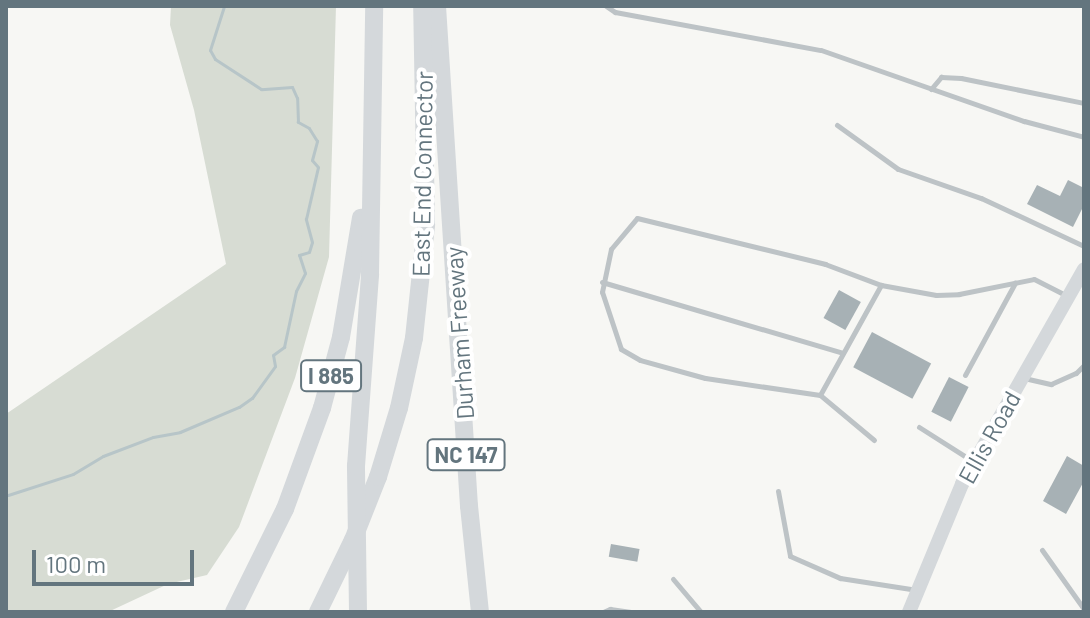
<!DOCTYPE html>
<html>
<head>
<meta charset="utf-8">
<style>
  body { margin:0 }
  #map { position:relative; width:1090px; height:618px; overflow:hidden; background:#f7f7f4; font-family:Barlow,sans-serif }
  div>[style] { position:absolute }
  .green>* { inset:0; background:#d7dcd3 }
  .stream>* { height:3px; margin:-1.5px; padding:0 1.5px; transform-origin:1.5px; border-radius:1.5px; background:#b7c5c8 }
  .building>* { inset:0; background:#a7b1b5; transform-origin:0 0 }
  .service>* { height:5px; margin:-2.5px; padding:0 2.5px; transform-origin:2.5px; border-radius:2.5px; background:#bdc3c6 }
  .secondary>* { height:14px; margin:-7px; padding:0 7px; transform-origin:7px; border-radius:7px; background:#d4d8db }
  .motorway>* { height:18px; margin:-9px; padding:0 9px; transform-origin:9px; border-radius:9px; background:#d4d8db }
  span { translate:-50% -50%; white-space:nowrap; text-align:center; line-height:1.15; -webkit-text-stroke:8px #fff; paint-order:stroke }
  .shield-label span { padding:2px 6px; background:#fff; border:2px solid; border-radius:6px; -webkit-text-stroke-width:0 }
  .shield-label { font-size:22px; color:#63757e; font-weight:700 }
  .street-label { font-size:24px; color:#63757e }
  .frame { position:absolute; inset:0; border:8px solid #63757e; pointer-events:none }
  .scale { position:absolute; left:32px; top:550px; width:162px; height:36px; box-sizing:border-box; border:4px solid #63757e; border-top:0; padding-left:10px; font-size:24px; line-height:28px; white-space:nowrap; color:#63757e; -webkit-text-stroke:6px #fff; paint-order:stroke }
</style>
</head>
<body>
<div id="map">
  <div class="green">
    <div style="clip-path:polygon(171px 6px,336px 6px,329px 257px,295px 378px,239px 527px,207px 575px,168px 584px,108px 612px,6px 612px,6px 414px,226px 264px,194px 110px,170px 25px)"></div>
  </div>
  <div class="stream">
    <div style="left:8px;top:495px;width:68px;rotate:-17.9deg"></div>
    <div style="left:73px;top:474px;width:35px;rotate:-31deg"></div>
    <div style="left:103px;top:456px;width:53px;rotate:-20.8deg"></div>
    <div style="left:153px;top:437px;width:27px;rotate:-10deg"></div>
    <div style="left:180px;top:432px;width:64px;rotate:-23deg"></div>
    <div style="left:239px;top:407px;width:16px;rotate:-35deg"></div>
    <div style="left:252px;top:398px;width:39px;rotate:-54deg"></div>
    <div style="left:275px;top:366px;width:11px;rotate:-100deg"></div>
    <div style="left:273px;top:355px;width:14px;rotate:-36deg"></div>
    <div style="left:284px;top:347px;width:57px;rotate:-77.9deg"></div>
    <div style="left:296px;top:291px;width:20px;rotate:-63deg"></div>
    <div style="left:305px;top:273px;width:19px;rotate:-108deg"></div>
    <div style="left:299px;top:255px;width:10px;rotate:-17deg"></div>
    <div style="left:309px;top:252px;width:10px;rotate:-73deg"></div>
    <div style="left:312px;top:242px;width:24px;rotate:-105deg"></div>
    <div style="left:306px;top:219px;width:53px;rotate:-77deg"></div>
    <div style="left:318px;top:167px;width:9px;rotate:-131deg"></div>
    <div style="left:312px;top:160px;width:20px;rotate:-75deg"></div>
    <div style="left:317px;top:141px;width:15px;rotate:-122deg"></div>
    <div style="left:309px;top:128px;width:13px;rotate:-151deg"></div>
    <div style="left:298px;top:122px;width:24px;rotate:-92deg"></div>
    <div style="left:297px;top:98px;width:12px;rotate:-114deg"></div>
    <div style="left:292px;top:87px;width:31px;rotate:176deg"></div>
    <div style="left:261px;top:89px;width:55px;rotate:-146.9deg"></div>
    <div style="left:215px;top:59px;width:10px;rotate:-119deg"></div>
    <div style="left:210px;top:50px;width:46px;rotate:-72.3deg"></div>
  </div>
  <div class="building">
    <div style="clip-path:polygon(1068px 180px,1084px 188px,1084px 205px,1073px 227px,1027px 204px,1037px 185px,1060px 196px)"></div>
    <div style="left:839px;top:290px;width:25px;height:32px;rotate:29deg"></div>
    <div style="left:872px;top:332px;width:67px;height:40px;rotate:28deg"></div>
    <div style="left:949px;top:377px;width:22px;height:39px;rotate:27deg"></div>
    <div style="clip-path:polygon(1067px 456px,1084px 466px,1084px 481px,1066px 514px,1043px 501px)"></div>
    <div style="left:611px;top:544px;width:29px;height:13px;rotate:10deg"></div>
  </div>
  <div class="service">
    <div style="left:606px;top:6px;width:11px;rotate:34deg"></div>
    <div style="left:615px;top:12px;width:209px;rotate:10.5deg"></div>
    <div style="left:821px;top:50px;width:215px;rotate:19.3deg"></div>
    <div style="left:1024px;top:121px;width:62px;rotate:14.9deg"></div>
    <div style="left:931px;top:89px;width:16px;rotate:-50deg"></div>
    <div style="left:941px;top:77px;width:20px;rotate:3deg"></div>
    <div style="left:961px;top:78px;width:126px;rotate:11.5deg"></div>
    <div style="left:837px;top:125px;width:75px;rotate:35.8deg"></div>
    <div style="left:898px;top:169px;width:88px;rotate:19.3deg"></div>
    <div style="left:981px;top:198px;width:114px;rotate:25deg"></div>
    <div style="left:602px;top:282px;width:251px;rotate:16.4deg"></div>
    <div style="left:965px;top:375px;width:105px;rotate:-61.5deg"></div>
    <div style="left:1024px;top:378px;width:28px;rotate:13deg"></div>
    <div style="left:1051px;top:384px;width:27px;rotate:-24deg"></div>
    <div style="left:1076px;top:373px;width:11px;rotate:-45deg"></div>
    <div style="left:820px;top:395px;width:126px;rotate:-61deg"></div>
    <div style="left:919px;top:427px;width:65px;rotate:32.5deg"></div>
    <div style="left:874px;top:440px;width:70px;rotate:-140.2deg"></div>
    <div style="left:820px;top:395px;width:116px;rotate:-171.6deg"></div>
    <div style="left:705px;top:378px;width:67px;rotate:-164.5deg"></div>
    <div style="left:640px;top:360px;width:22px;rotate:-150deg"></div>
    <div style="left:621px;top:349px;width:60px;rotate:-108.4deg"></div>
    <div style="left:602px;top:292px;width:44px;rotate:-78.2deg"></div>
    <div style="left:611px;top:249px;width:40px;rotate:-50deg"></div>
    <div style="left:637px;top:218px;width:194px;rotate:13.7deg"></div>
    <div style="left:825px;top:264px;width:60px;rotate:20.6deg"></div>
    <div style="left:881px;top:285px;width:56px;rotate:10.3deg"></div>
    <div style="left:936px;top:295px;width:23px;rotate:-2deg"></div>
    <div style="left:959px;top:294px;width:76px;rotate:-11.3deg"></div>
    <div style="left:1034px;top:279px;width:38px;rotate:27deg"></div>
    <div style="left:778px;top:491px;width:66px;rotate:79.5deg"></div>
    <div style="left:790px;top:556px;width:55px;rotate:23.7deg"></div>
    <div style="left:840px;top:578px;width:78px;rotate:8.9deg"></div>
    <div style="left:1042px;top:550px;width:72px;rotate:54.6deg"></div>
    <div style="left:673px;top:579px;width:43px;rotate:49.7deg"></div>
    <div style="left:603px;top:612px;width:8px;rotate:-23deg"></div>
    <div style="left:610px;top:609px;width:21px;rotate:8deg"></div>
  </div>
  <div class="secondary">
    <div style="left:909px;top:612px;width:139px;rotate:-67.5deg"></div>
    <div style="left:962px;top:484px;width:247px;rotate:-60.4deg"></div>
  </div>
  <div class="motorway">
    <div style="left:437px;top:6px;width:501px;rotate:86.34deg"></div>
    <div style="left:469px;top:506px;width:107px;rotate:84.1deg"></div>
    <div style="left:234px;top:612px;width:115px;rotate:-63.7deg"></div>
    <div style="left:285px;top:509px;width:108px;rotate:-69.9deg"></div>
    <div style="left:322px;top:408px;width:73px;rotate:-75deg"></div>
    <div style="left:341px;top:337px;width:121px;rotate:-80.5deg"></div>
    <div style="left:318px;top:612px;width:80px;rotate:-64.1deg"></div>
    <div style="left:353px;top:540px;width:68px;rotate:-68.4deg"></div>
    <div style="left:378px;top:477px;width:72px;rotate:-73.1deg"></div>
    <div style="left:399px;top:408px;width:72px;rotate:-77.9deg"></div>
    <div style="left:414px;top:338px;width:114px;rotate:-83.9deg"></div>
    <div style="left:426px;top:225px;width:219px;rotate:-91deg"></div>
    <div style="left:358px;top:612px;width:146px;rotate:-90.8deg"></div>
    <div style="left:356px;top:466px;width:193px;rotate:-85.8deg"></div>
    <div style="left:370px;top:274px;width:268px;rotate:-89.1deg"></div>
  </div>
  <div class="shield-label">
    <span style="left:331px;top:376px">I 885</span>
    <span style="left:466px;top:455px">NC 147</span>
  </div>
  <div class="street-label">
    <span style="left:422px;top:174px;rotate:-89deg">East End Connector</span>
    <span style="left:459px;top:333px;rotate:-94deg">Durham Freeway</span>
    <span style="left:989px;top:437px;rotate:-61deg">Ellis Road</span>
  </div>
  <div class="frame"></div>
  <div class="scale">100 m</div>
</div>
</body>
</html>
